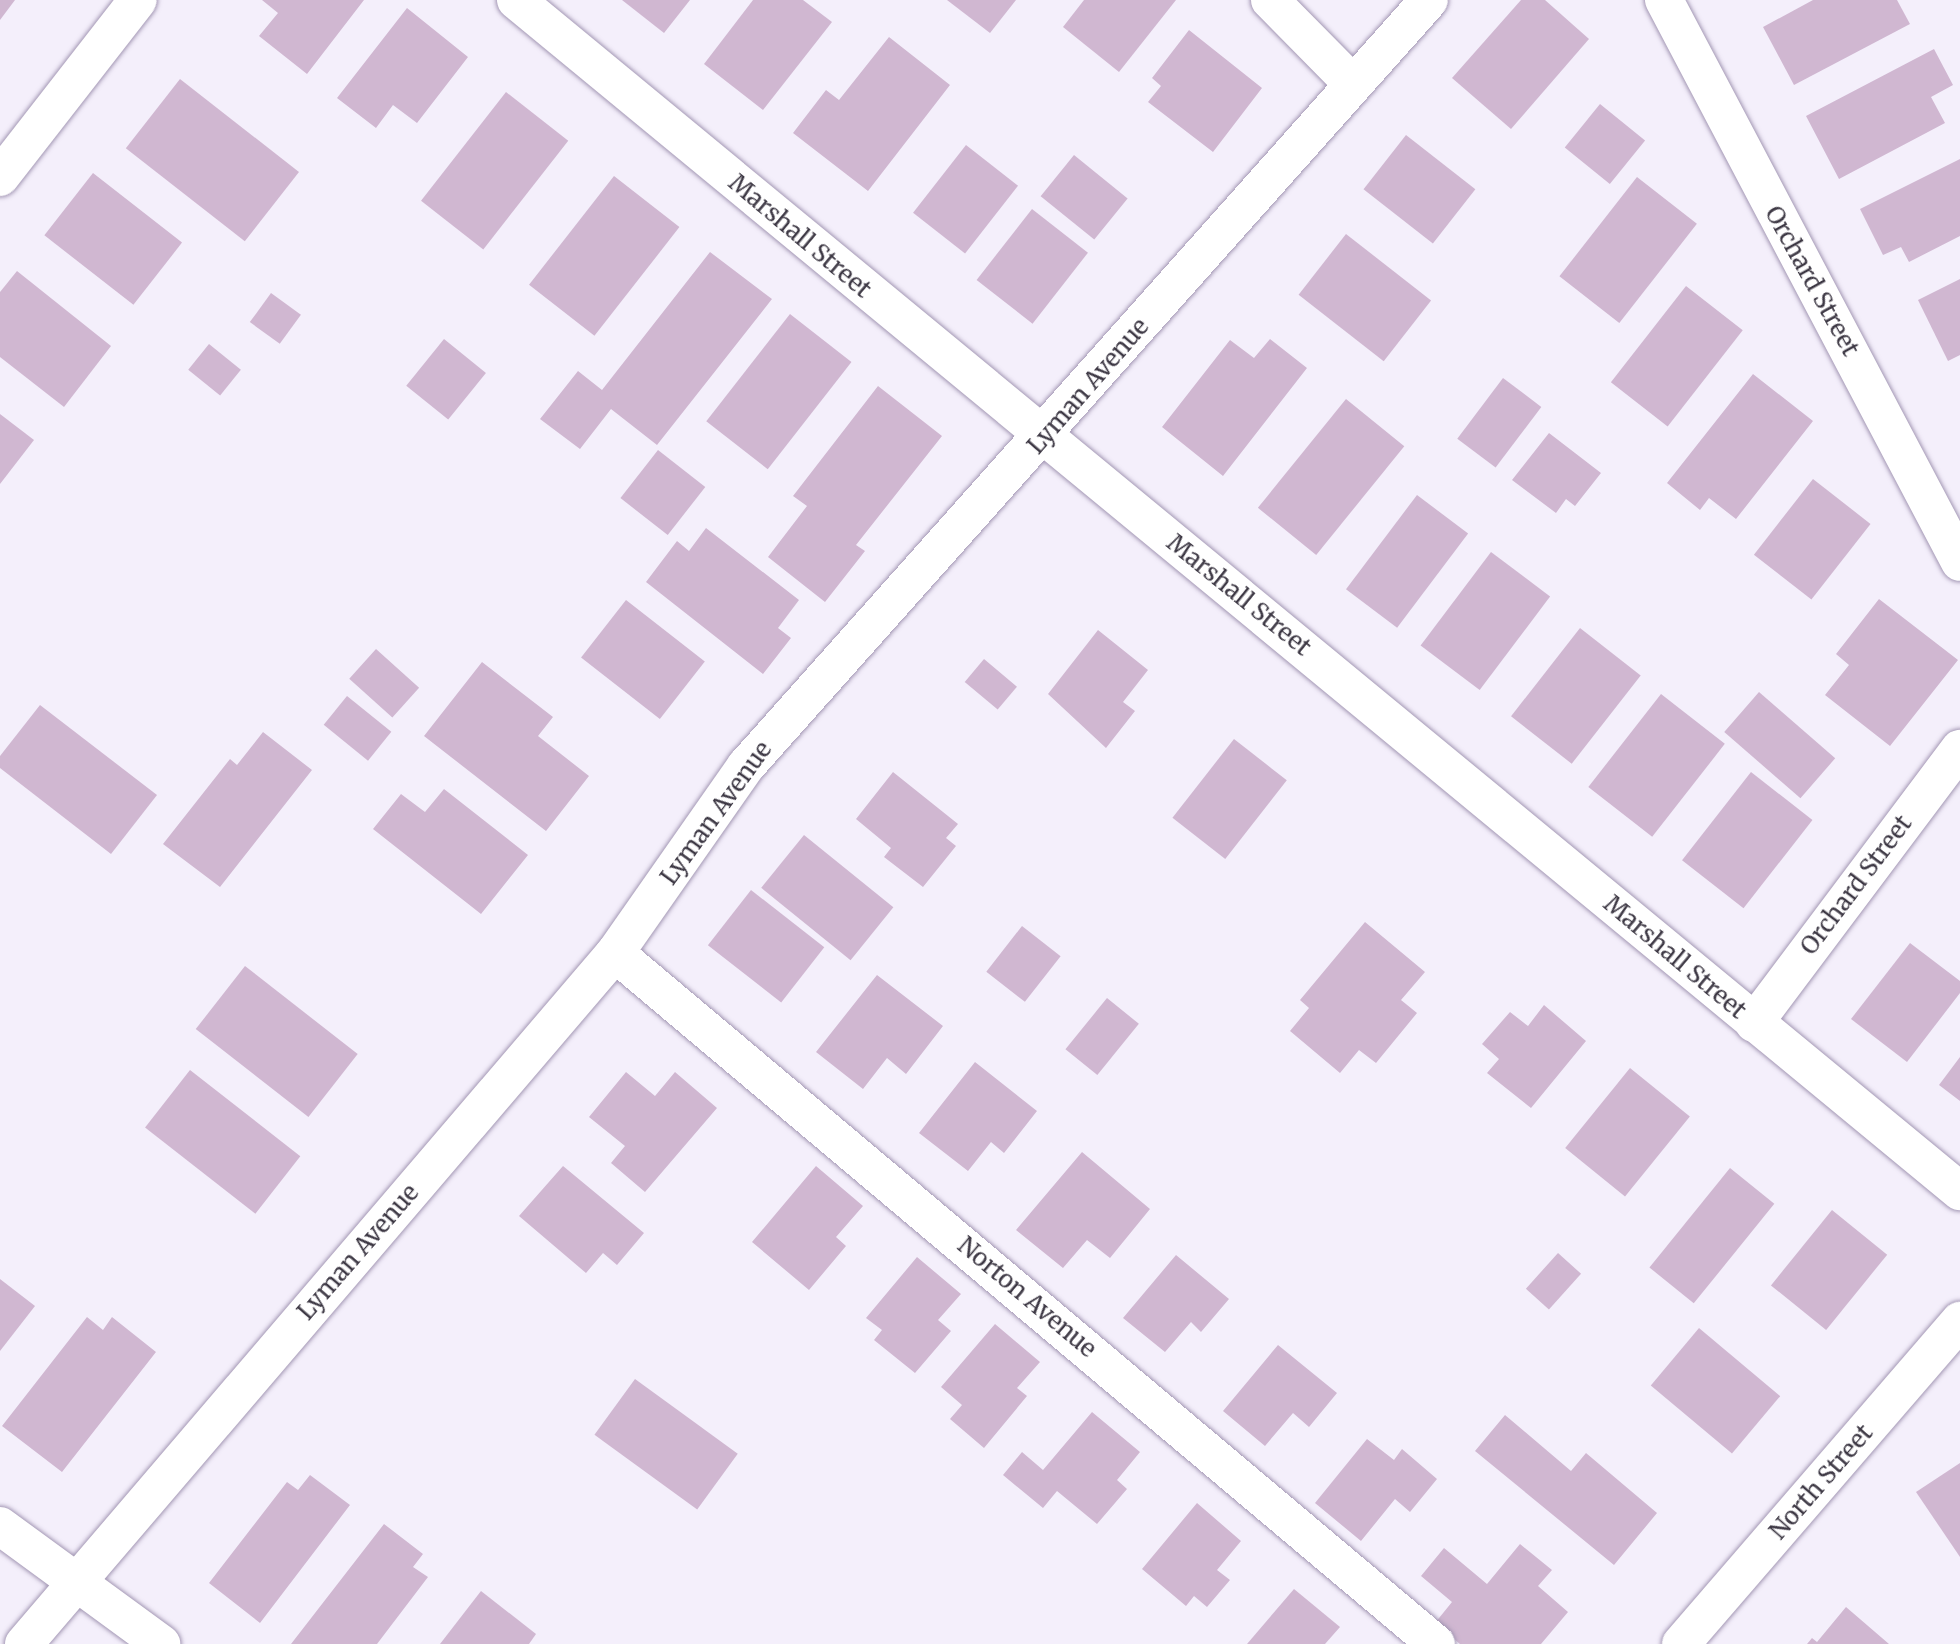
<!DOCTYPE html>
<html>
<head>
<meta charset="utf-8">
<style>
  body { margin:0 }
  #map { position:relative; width:1960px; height:1644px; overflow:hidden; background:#f4effb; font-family:Merriweather,serif }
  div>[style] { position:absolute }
  .building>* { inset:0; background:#d0b7d1; transform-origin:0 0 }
  .roads { filter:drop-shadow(0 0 2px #a397b4) drop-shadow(0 0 2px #a397b4) }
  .street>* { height:38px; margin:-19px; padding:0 19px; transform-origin:19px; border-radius:19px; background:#fff }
  .secondary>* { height:38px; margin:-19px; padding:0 19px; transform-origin:19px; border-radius:19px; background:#fff }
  span { translate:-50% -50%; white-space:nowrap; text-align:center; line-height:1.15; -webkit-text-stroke:5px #fff; paint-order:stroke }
  .street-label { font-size:24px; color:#3d3844 }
</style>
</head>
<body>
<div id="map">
  <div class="building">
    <div style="clip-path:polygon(0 0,15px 0,0 20px)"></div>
    <div style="clip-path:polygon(262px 0,364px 0,307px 74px,259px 36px,278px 13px)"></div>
    <div style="clip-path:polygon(622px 0,690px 0,664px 33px)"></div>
    <div style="clip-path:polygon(753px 0,803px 0,832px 22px,763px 110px,704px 64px)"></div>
    <div style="clip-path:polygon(947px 0,1016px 0,990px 33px)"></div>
    <div style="clip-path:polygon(1084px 0,1176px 0,1119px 72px,1063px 27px)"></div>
    <div style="clip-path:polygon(1521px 0,1545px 0,1589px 39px,1511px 129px,1452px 78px)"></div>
    <div style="clip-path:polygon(1813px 0,1897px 0,1910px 24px,1794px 85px,1763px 27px)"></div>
    <div style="clip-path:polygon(407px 8px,468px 57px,417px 123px,393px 105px,376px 128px,337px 98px)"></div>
    <div style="clip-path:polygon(1189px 30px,1262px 88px,1213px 152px,1148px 102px,1161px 86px,1152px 78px)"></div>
    <div style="clip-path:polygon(889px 37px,950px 85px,868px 191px,793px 133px,826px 90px,839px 100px)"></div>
    <div style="clip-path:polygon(1934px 49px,1953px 85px,1931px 97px,1945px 123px,1839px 179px,1806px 116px)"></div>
    <div style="left:180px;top:79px;width:151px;height:88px;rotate:38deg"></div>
    <div style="left:506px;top:92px;width:79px;height:138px;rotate:38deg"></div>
    <div style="left:1600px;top:104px;width:58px;height:56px;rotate:39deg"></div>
    <div style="left:1406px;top:135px;width:88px;height:69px;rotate:38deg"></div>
    <div style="left:966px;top:145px;width:66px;height:86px;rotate:38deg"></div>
    <div style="left:1074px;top:155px;width:69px;height:53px;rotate:39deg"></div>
    <div style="clip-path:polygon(1960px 159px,1960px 236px,1909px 262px,1901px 247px,1883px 255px,1860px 209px)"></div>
    <div style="left:93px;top:173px;width:113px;height:79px;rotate:38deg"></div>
    <div style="left:614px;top:176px;width:83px;height:138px;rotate:38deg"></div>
    <div style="left:1637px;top:177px;width:76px;height:126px;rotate:38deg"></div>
    <div style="left:1032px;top:209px;width:71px;height:90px;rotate:38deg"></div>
    <div style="left:1346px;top:234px;width:108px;height:77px;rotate:38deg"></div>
    <div style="clip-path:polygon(710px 252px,772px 299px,657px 445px,611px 409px,580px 449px,540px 419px,578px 371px,602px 390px)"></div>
    <div style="clip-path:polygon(17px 271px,111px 346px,64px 407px,0 357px,0 292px)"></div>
    <div style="clip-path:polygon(1960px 279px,1960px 355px,1948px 361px,1918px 300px)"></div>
    <div style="left:1686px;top:286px;width:72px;height:122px;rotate:38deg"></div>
    <div style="left:271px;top:293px;width:37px;height:36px;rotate:36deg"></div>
    <div style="left:790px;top:314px;width:78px;height:136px;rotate:38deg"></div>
    <div style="left:444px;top:339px;width:54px;height:60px;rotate:39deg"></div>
    <div style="clip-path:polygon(1270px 339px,1307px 368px,1223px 476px,1162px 427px,1230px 340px,1254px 358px)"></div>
    <div style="left:209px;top:344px;width:41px;height:33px;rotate:39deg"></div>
    <div style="clip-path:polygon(1753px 374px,1813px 421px,1736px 519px,1709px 498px,1700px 510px,1667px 483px)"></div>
    <div style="left:1503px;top:378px;width:48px;height:76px;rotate:37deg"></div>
    <div style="clip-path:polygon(878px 386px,942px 436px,856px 545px,865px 551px,825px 602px,768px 557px,807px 506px,793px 496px)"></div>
    <div style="left:1346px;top:399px;width:75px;height:140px;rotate:39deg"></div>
    <div style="clip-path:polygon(0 414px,34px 440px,0 484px)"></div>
    <div style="clip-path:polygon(1549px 433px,1601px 473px,1575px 506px,1566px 499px,1556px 513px,1512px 480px)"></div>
    <div style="left:658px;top:450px;width:60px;height:61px;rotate:38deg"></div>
    <div style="left:1813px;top:479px;width:73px;height:96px;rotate:38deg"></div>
    <div style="left:1417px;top:495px;width:64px;height:118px;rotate:37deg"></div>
    <div style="clip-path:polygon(706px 528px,799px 600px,778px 628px,791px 638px,763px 674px,646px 582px,677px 541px,689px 551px)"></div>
    <div style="left:1491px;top:552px;width:74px;height:117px;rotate:37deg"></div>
    <div style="clip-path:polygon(1879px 599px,1958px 660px,1890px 746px,1825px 695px,1849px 665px,1836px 654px)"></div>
    <div style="left:626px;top:600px;width:100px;height:73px;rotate:38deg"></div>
    <div style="left:1580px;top:628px;width:77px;height:112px;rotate:38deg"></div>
    <div style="clip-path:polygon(1098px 630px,1148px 670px,1123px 702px,1135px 711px,1106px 748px,1048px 694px)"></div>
    <div style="left:376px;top:649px;width:58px;height:40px;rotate:42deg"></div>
    <div style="left:984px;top:659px;width:43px;height:30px;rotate:40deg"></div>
    <div style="clip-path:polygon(482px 662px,553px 717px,538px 736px,589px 776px,546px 831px,424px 736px)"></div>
    <div style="left:1759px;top:692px;width:101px;height:53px;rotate:41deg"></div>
    <div style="left:1661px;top:694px;width:81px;height:118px;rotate:38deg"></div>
    <div style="left:347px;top:696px;width:57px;height:37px;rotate:39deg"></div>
    <div style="clip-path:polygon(40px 705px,157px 795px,111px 854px,0 768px,0 756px)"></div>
    <div style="clip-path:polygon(263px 732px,312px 770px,220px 887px,163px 844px,230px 759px,237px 765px)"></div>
    <div style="left:1234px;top:739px;width:67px;height:100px;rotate:38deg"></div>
    <div style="clip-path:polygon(893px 772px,958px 824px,946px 838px,956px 846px,923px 887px,884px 857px,891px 848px,856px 819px)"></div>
    <div style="left:1751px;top:772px;width:78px;height:112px;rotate:38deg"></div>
    <div style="clip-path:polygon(444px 789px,528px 855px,481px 914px,373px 829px,401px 794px,425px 812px)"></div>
    <div style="left:804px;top:835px;width:115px;height:68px;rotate:39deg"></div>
    <div style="left:751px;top:890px;width:93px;height:70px;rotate:38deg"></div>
    <div style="clip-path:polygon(1365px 922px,1425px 972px,1401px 1000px,1417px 1013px,1376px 1063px,1359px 1050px,1340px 1073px,1290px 1031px,1309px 1008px,1300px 1000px)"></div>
    <div style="left:1022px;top:926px;width:49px;height:58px;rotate:38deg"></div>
    <div style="clip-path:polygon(1910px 943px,1960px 981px,1960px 993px,1907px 1062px,1851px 1019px)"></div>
    <div style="left:245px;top:966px;width:143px;height:80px;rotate:38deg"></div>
    <div style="clip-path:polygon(877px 975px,943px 1026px,906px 1074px,887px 1058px,863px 1089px,816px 1052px)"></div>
    <div style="left:1107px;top:998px;width:41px;height:66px;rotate:39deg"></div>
    <div style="clip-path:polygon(1544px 1005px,1586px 1041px,1531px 1108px,1487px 1073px,1499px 1059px,1482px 1044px,1510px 1012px,1528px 1026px)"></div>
    <div style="clip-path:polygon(1960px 1057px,1960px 1101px,1939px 1085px)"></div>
    <div style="clip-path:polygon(975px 1062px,1037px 1111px,1004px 1153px,991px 1142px,968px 1171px,919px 1133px)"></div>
    <div style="left:1630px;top:1068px;width:77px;height:103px;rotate:39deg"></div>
    <div style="left:190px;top:1070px;width:140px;height:73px;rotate:38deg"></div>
    <div style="clip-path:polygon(626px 1072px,655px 1096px,675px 1072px,717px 1108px,645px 1192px,611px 1163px,625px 1146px,589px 1117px)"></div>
    <div style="clip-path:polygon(1082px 1152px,1150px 1209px,1110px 1258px,1087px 1240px,1063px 1268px,1016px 1230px)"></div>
    <div style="clip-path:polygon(563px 1166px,644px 1233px,617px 1265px,603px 1253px,586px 1273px,519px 1216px)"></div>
    <div style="clip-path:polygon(816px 1166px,863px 1206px,836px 1237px,846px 1246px,809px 1290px,752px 1242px)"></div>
    <div style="left:1730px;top:1168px;width:57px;height:128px;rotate:39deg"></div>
    <div style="left:1832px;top:1210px;width:71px;height:97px;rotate:39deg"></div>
    <div style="left:1558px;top:1253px;width:31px;height:48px;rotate:42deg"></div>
    <div style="clip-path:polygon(1176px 1255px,1229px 1299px,1201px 1332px,1191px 1322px,1165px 1352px,1123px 1318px)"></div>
    <div style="clip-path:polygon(917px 1257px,961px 1294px,938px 1320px,951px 1331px,915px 1373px,874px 1340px,882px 1330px,866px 1318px)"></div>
    <div style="clip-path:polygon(0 1279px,35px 1306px,0 1351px)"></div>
    <div style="clip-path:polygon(87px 1317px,103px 1330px,112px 1317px,156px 1352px,62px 1472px,2px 1426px)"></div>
    <div style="clip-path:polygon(995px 1324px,1040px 1362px,1017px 1388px,1027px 1396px,984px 1448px,950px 1419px,962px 1405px,941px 1387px)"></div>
    <div style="left:1699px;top:1328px;width:106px;height:75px;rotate:40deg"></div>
    <div style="clip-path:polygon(1278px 1345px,1337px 1393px,1309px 1427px,1293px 1413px,1265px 1446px,1223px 1411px)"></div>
    <div style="left:635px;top:1379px;width:127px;height:69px;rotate:36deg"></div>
    <div style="clip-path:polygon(1092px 1412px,1140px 1452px,1117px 1480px,1127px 1489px,1097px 1524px,1057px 1491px,1043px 1508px,1003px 1475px,1022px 1452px,1043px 1470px)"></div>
    <div style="clip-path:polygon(1505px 1415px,1571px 1471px,1586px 1453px,1657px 1513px,1614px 1565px,1475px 1451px)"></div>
    <div style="clip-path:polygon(1367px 1439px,1394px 1460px,1402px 1449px,1437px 1479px,1410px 1512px,1395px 1499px,1361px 1541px,1315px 1503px)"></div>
    <div style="clip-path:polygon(1960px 1463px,1960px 1557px,1916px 1492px)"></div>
    <div style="clip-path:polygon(310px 1475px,350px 1505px,260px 1623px,209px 1583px,287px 1482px,298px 1490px)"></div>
    <div style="clip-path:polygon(1197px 1503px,1241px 1541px,1217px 1570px,1230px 1580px,1207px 1607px,1194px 1596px,1186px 1606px,1142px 1569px)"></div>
    <div style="clip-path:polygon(384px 1524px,423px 1554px,413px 1567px,428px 1577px,377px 1644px,291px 1644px)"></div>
    <div style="clip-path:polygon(1520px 1544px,1552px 1570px,1538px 1586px,1568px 1612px,1541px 1644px,1460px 1644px,1435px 1623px,1452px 1602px,1421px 1576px,1444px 1548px,1487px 1584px)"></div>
    <div style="clip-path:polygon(1294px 1589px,1340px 1627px,1325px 1644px,1247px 1644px)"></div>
    <div style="clip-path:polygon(481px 1591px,536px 1634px,529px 1644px,440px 1644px)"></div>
    <div style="clip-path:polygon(1846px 1607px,1889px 1644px,1807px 1644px,1812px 1638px,1817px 1642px)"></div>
  </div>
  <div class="roads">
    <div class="street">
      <div style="left:516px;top:0;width:1872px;rotate:39.52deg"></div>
      <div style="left:1270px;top:0;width:115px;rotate:45.4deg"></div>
      <div style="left:1664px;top:0;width:635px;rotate:62.22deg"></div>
      <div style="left:0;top:177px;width:224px;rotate:-52.1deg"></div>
      <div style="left:615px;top:953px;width:1073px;rotate:40.09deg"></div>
      <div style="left:1754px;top:1023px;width:343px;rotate:-53.1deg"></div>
      <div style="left:0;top:1526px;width:200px;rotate:36.2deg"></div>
      <div style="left:24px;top:1644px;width:909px;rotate:-49.46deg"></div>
      <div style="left:615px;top:953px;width:228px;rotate:-55deg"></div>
      <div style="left:746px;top:766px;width:1026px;rotate:-48.28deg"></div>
    </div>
    <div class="secondary">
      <div style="left:1681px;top:1644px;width:427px;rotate:-49.2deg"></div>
    </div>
  </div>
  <div class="street-label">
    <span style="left:800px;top:236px;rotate:40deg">Marshall Street</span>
    <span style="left:1812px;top:281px;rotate:61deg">Orchard Street</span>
    <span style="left:1088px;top:386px;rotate:-49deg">Lyman Avenue</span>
    <span style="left:1239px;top:595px;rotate:39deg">Marshall Street</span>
    <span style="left:716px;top:813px;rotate:-54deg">Lyman Avenue</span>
    <span style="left:1856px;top:885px;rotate:-53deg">Orchard Street</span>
    <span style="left:1675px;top:957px;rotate:40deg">Marshall Street</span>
    <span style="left:358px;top:1252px;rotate:-49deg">Lyman Avenue</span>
    <span style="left:1027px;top:1297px;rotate:40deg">Norton Avenue</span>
    <span style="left:1821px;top:1482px;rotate:-49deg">North Street</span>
  </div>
</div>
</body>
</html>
